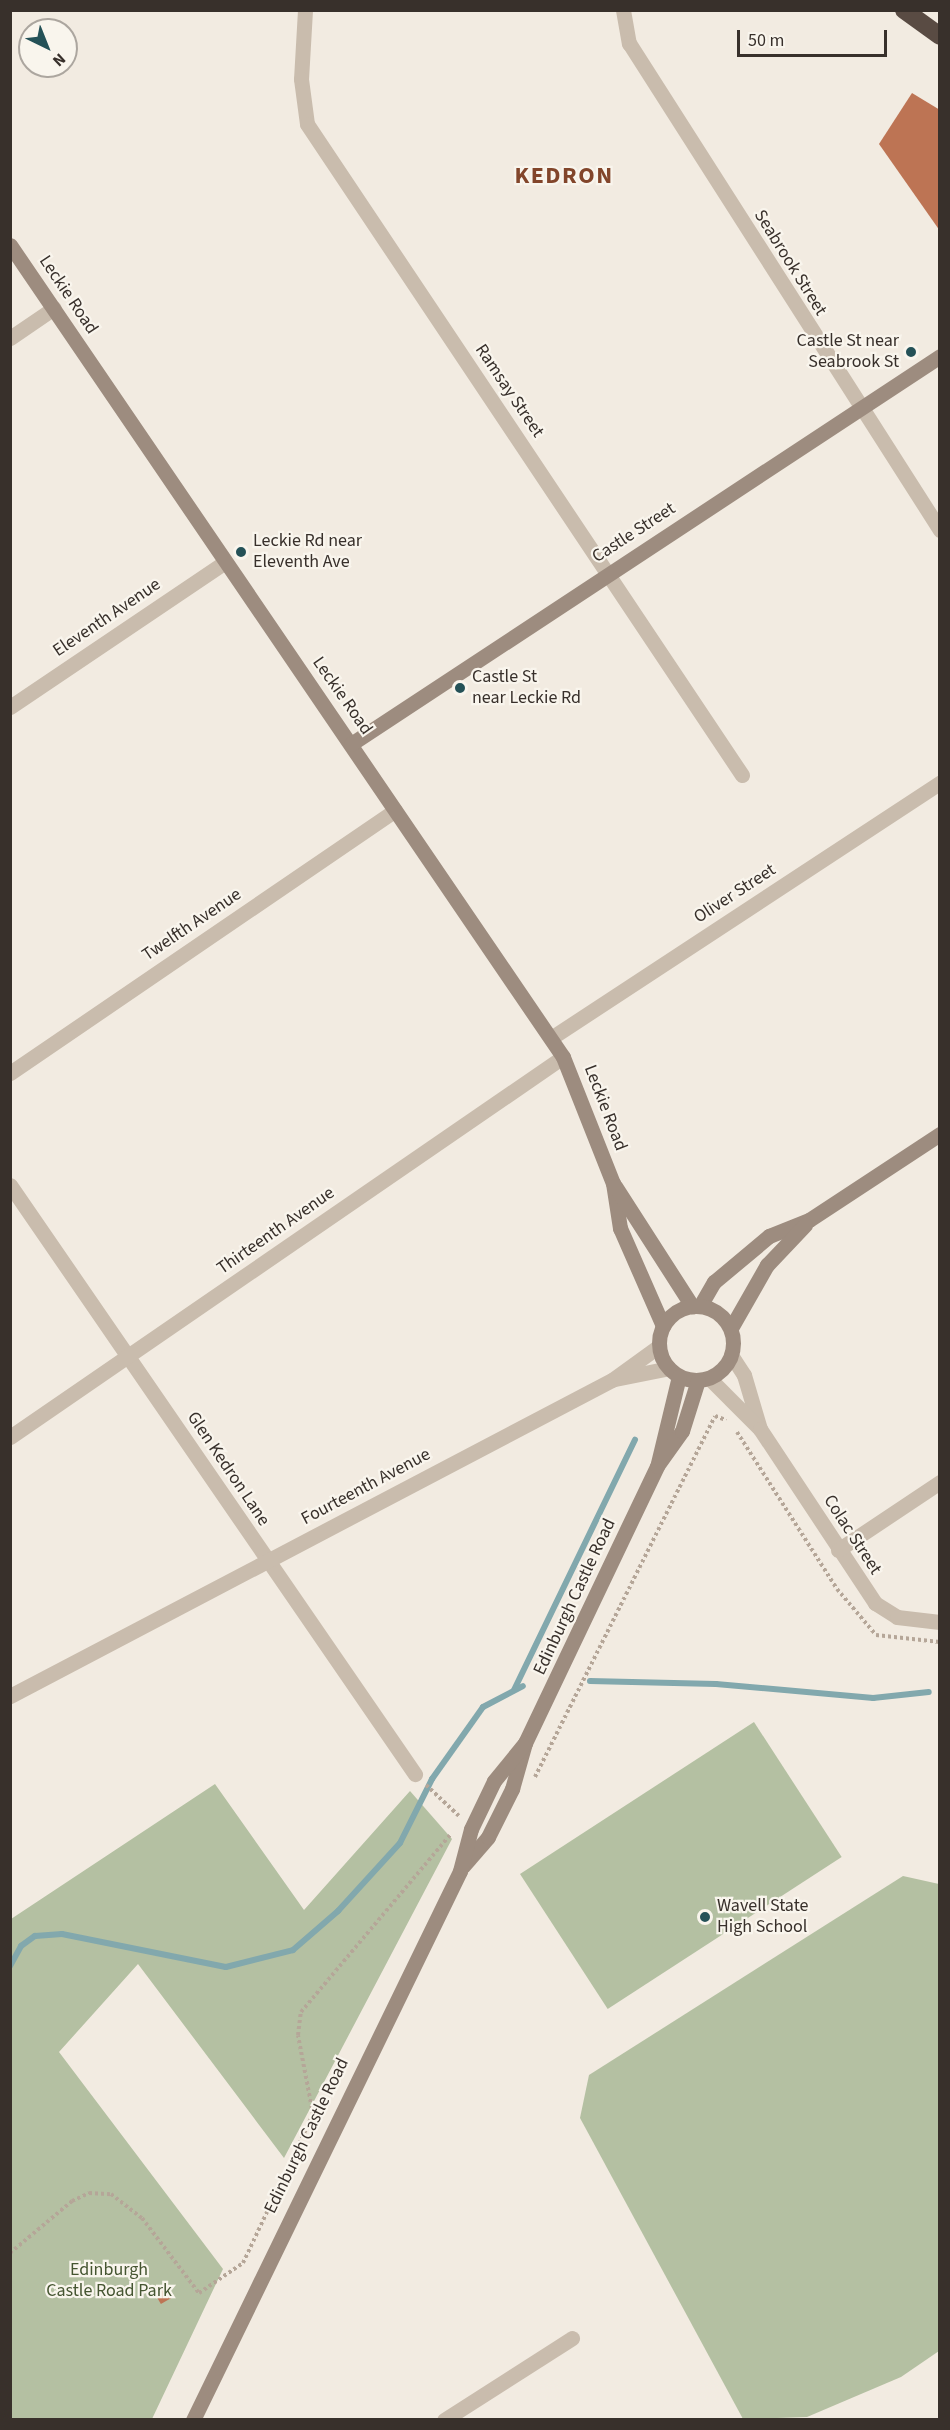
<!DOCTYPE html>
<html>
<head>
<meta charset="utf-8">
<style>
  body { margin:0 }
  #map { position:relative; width:950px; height:2430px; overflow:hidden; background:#f2ebe1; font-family:"Source Sans 3",sans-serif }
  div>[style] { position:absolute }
  .green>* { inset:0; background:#b4c0a2; transform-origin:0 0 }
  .stream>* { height:6px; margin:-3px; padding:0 3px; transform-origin:3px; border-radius:3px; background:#82a8ad }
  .building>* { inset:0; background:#bd7454; transform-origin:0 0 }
  .path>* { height:4px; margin-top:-2px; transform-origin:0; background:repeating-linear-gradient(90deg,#b5a698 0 3px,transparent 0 6px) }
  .street>* { height:15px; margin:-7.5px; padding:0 7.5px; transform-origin:7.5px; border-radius:7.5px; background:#c9bcad }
  .secondary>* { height:15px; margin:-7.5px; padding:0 7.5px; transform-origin:7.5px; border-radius:7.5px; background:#9d8c7f }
  .secondary>.ring { margin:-7.5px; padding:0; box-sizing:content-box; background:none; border:15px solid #9d8c7f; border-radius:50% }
  .highway>* { height:18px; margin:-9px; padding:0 9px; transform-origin:9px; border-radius:9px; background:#594b43 }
  .dots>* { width:16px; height:16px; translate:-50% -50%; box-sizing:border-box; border:3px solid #f9f5ed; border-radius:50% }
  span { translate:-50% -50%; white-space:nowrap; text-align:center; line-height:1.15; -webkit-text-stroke:4.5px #f9f5ed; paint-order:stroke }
  .street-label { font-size:18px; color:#38302b }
  .poi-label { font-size:18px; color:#38302b }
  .right { translate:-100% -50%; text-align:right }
  .left { translate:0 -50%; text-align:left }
  .park-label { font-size:18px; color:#455531 }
  .district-label { font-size:24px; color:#82452a; font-weight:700; letter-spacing:1.5px }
  .frame { position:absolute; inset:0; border:12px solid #38302b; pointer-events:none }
  .north { position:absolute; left:18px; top:18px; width:60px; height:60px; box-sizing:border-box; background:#f9f5ed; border:2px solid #aca69f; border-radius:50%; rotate:137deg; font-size:16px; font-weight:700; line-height:24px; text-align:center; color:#38302b }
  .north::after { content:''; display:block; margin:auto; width:21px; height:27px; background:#245157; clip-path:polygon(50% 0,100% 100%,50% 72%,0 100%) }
  .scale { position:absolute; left:737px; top:30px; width:150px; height:27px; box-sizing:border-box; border:3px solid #38302b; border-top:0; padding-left:8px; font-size:18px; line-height:21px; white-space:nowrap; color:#38302b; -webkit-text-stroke:4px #f9f5ed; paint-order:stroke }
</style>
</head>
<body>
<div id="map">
  <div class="green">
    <div style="left:754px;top:1722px;width:161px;height:279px;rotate:57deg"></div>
    <div style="clip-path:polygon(215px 1784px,304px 1910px,410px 1791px,452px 1839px,284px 2158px,138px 1964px,59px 2052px,223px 2269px,152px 2419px,11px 2420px,11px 1919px)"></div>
    <div style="clip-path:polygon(903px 1876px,939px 1884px,939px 2351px,901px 2377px,807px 2417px,743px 2419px,580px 2118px,589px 2075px)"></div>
  </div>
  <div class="stream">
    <div style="left:590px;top:1681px;width:126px;rotate:1.4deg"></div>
    <div style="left:716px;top:1684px;width:158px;rotate:5.1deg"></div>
    <div style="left:873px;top:1698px;width:56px;rotate:-6.1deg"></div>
    <div style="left:514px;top:1690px;width:278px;rotate:-64.2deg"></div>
    <div style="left:10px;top:1966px;width:23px;rotate:-61deg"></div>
    <div style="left:21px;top:1946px;width:17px;rotate:-36deg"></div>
    <div style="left:35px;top:1936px;width:27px;rotate:-4deg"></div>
    <div style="left:62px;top:1934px;width:167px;rotate:11.4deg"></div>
    <div style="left:226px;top:1967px;width:69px;rotate:-14.2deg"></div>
    <div style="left:293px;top:1950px;width:60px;rotate:-40.9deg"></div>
    <div style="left:338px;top:1911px;width:92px;rotate:-47.6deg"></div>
    <div style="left:400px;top:1843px;width:72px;rotate:-63.4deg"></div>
    <div style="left:432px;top:1779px;width:88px;rotate:-54.7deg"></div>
    <div style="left:483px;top:1707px;width:45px;rotate:-27.7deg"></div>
  </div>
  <div class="building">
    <div style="clip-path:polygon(912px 93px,940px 110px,940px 231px,879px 144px)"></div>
    <div style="left:166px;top:2285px;width:14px;height:14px;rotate:60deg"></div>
  </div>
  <div class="path">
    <div style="left:737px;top:1432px;width:186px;rotate:57.5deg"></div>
    <div style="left:837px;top:1589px;width:60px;rotate:49.7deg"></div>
    <div style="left:876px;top:1635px;width:64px;rotate:6.2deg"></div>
    <div style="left:535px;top:1777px;width:403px;rotate:-63.5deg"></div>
    <div style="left:715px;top:1416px;width:12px;rotate:20deg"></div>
    <div style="left:426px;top:1785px;width:45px;rotate:43.2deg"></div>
    <div style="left:10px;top:2253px;width:81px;rotate:-40deg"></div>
    <div style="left:72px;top:2201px;width:19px;rotate:-25deg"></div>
    <div style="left:89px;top:2193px;width:22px;rotate:3deg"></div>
    <div style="left:111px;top:2194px;width:39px;rotate:38deg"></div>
    <div style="left:142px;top:2218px;width:94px;rotate:52.8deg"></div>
    <div style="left:199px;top:2293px;width:53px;rotate:-34.3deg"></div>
    <div style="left:243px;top:2263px;width:165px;rotate:-64.8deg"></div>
    <div style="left:313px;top:2114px;width:80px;rotate:-100.8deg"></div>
    <div style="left:298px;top:2035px;width:23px;rotate:-83deg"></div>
    <div style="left:301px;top:2012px;width:231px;rotate:-49.9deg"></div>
  </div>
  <div class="street">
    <div style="left:305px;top:10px;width:69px;rotate:93.3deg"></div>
    <div style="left:301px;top:79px;width:45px;rotate:82.4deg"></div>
    <div style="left:307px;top:124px;width:783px;rotate:56.25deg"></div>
    <div style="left:623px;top:10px;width:34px;rotate:80deg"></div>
    <div style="left:629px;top:43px;width:578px;rotate:57.44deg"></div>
    <div style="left:10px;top:338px;width:53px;rotate:-34.3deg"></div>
    <div style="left:10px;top:707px;width:259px;rotate:-34deg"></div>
    <div style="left:551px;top:1038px;width:466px;rotate:-33.3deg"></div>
    <div style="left:10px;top:1073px;width:466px;rotate:-34.3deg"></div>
    <div style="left:10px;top:1185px;width:715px;rotate:55.49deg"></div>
    <div style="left:731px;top:1355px;width:24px;rotate:57deg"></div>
    <div style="left:744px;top:1375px;width:56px;rotate:73.5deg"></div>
    <div style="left:709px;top:1378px;width:72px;rotate:45deg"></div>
    <div style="left:760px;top:1429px;width:209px;rotate:56.5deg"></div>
    <div style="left:875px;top:1603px;width:26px;rotate:32deg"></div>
    <div style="left:897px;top:1617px;width:43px;rotate:6.6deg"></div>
    <div style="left:615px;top:1379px;width:55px;rotate:-11.5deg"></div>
    <div style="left:10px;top:1437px;width:671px;rotate:-34.5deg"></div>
    <div style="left:838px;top:1550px;width:123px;rotate:-33.7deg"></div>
    <div style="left:10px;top:1696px;width:680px;rotate:-27.7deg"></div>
    <div style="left:612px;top:1380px;width:58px;rotate:-35.9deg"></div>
    <div style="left:444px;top:2420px;width:152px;rotate:-32.6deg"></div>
  </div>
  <div class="secondary">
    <div style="left:10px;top:245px;width:982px;rotate:55.74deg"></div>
    <div style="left:563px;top:1057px;width:136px;rotate:68.4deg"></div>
    <div style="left:613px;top:1183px;width:46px;rotate:81.2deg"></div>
    <div style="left:620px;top:1228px;width:107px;rotate:66.3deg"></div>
    <div style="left:351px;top:744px;width:705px;rotate:-33.37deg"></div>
    <div style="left:615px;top:1186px;width:143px;rotate:57.3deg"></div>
    <div style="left:700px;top:1306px;width:28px;rotate:-60deg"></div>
    <div style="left:714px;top:1282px;width:72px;rotate:-39.9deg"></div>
    <div style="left:769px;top:1236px;width:43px;rotate:-21.8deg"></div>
    <div style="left:809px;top:1220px;width:157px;rotate:-33.3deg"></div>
    <div class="ring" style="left:659px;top:1306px;width:59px;height:59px"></div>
    <div style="left:731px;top:1328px;width:73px;rotate:-60.3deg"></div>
    <div style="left:767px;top:1265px;width:55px;rotate:-46.5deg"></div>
    <div style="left:658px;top:1463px;width:89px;rotate:-76.4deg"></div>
    <div style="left:463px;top:1866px;width:38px;rotate:-49deg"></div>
    <div style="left:488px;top:1837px;width:54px;rotate:-63.4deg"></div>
    <div style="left:512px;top:1789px;width:48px;rotate:-74.2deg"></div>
    <div style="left:525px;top:1743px;width:307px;rotate:-64.5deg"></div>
    <div style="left:657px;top:1466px;width:43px;rotate:-54.5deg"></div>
    <div style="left:682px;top:1431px;width:53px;rotate:-72.6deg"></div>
    <div style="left:193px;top:2420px;width:610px;rotate:-64.06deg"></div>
    <div style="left:460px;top:1871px;width:43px;rotate:-75.3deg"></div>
    <div style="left:471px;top:1829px;width:53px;rotate:-64.4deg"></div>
    <div style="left:494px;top:1781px;width:49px;rotate:-50.8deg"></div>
  </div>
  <div class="highway">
    <div style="left:904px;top:10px;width:44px;rotate:35.8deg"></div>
  </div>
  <div class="dots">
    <div style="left:911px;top:352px;background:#245157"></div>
    <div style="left:241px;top:552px;background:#245157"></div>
    <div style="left:460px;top:688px;background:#245157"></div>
    <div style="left:705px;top:1917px;background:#245157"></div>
  </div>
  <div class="street-label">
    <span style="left:790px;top:263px;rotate:58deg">Seabrook Street</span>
    <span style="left:68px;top:295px;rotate:56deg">Leckie Road</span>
    <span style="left:509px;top:391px;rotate:56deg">Ramsay Street</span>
    <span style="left:634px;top:533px;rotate:-33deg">Castle Street</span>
    <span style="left:107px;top:618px;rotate:-34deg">Eleventh Avenue</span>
    <span style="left:342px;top:696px;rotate:55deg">Leckie Road</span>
    <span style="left:735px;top:894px;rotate:-33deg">Oliver Street</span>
    <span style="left:192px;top:925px;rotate:-34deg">Twelfth Avenue</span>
    <span style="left:605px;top:1108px;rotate:69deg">Leckie Road</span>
    <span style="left:276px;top:1231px;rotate:-35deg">Thirteenth Avenue</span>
    <span style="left:228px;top:1469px;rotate:56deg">Glen Kedron Lane</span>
    <span style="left:366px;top:1487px;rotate:-28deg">Fourteenth Avenue</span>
    <span style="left:852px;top:1535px;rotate:57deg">Colac Street</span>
    <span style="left:575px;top:1597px;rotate:-65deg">Edinburgh Castle Road</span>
    <span style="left:307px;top:2136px;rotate:-64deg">Edinburgh Castle Road</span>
  </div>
  <div class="poi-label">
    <span class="right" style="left:899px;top:352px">Castle St near<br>Seabrook St</span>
    <span class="left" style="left:253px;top:552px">Leckie Rd near<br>Eleventh Ave</span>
    <span class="left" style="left:472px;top:688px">Castle St<br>near Leckie Rd</span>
    <span class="left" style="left:717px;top:1917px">Wavell State<br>High School</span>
  </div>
  <div class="park-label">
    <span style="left:109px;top:2281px">Edinburgh<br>Castle Road Park</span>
  </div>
  <div class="district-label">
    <span style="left:564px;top:176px">KEDRON</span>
  </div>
  <div class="frame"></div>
  <div class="north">N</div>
  <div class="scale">50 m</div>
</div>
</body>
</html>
